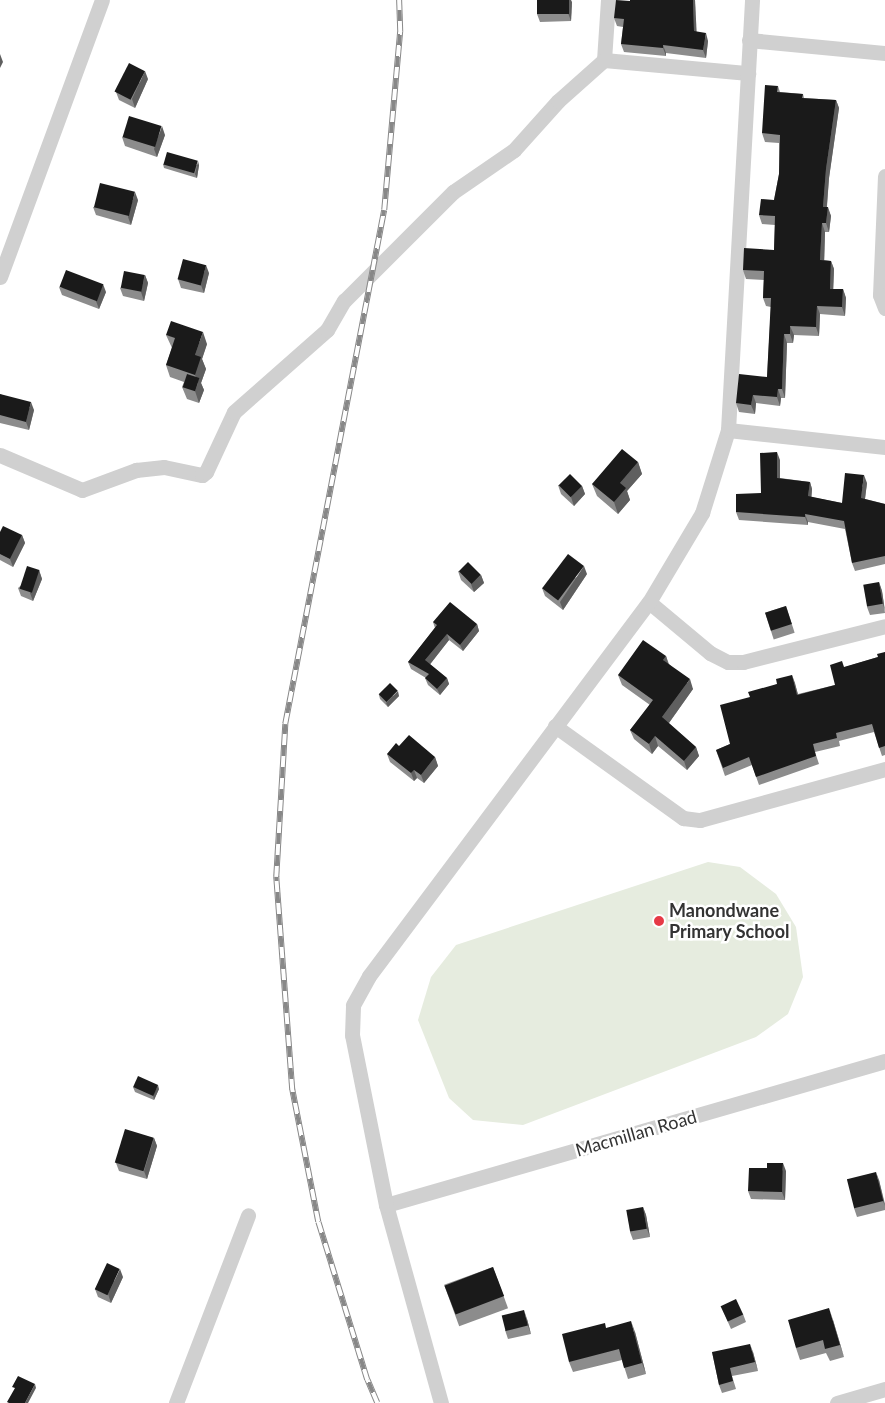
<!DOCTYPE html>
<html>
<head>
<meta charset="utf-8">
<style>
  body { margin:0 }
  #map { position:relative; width:885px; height:1403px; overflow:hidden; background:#fff; font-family:Lato,sans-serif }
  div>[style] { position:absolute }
  .green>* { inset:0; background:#e6ecdf }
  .minor>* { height:15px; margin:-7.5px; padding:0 7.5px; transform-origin:7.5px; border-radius:7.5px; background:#d0d0d0 }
  .rail>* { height:5.5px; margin-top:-2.75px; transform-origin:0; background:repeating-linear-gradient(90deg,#fff 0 11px,#888 0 22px); box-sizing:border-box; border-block:1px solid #888 }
  .wall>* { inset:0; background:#8c8c8c; transform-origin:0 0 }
  .shaded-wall>* { inset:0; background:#5f5f5f }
  .building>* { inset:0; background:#1a1a1a; transform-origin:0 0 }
  .dots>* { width:14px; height:14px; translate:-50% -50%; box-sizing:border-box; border:2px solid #fff; border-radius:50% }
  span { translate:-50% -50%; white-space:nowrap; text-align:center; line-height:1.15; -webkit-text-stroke:5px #fff; paint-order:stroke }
  .poi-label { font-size:18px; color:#333; font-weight:700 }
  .left { translate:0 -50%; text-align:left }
  .street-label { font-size:18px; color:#333 }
</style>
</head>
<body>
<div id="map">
  <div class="green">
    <div style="clip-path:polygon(708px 862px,740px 867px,776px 894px,796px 927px,803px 977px,788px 1014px,756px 1037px,523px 1125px,473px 1120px,449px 1098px,418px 1020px,431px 977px,456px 945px)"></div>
  </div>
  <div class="minor">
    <div style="left:608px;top:0;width:60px;rotate:93.8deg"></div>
    <div style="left:604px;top:60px;width:145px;rotate:5.2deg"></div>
    <div style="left:749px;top:40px;width:137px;rotate:5.5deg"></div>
    <div style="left:885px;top:176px;width:119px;rotate:92.4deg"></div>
    <div style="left:880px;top:295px;width:14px;rotate:69deg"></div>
    <div style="left:0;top:277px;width:295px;rotate:-69.8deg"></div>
    <div style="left:728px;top:430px;width:158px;rotate:6.2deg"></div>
    <div style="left:0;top:455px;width:89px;rotate:23.1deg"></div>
    <div style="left:82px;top:490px;width:58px;rotate:-20.3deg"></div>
    <div style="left:136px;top:470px;width:28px;rotate:-6deg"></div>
    <div style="left:164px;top:467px;width:39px;rotate:12deg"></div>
    <div style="left:202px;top:475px;width:5px;rotate:-37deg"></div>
    <div style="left:206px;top:472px;width:66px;rotate:-65deg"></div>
    <div style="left:234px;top:412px;width:124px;rotate:-41.4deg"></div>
    <div style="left:327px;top:330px;width:34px;rotate:-60deg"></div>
    <div style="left:344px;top:301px;width:154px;rotate:-45deg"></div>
    <div style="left:453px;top:192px;width:74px;rotate:-34.5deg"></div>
    <div style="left:514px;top:150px;width:66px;rotate:-48.1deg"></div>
    <div style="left:558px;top:101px;width:62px;rotate:-41.7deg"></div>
    <div style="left:649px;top:602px;width:80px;rotate:39.9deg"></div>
    <div style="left:710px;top:653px;width:20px;rotate:27deg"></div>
    <div style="left:728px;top:662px;width:15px"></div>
    <div style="left:743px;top:662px;width:146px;rotate:-14.2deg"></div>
    <div style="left:555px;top:726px;width:158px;rotate:35.7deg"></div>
    <div style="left:683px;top:818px;width:17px;rotate:7deg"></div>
    <div style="left:700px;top:820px;width:192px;rotate:-15.4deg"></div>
    <div style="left:386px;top:1205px;width:519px;rotate:-16.1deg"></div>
    <div style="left:176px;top:1403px;width:201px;rotate:-69deg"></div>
    <div style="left:441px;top:1403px;width:205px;rotate:-105.5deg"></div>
    <div style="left:386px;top:1205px;width:173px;rotate:-101.3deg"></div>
    <div style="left:352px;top:1035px;width:30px;rotate:-88deg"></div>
    <div style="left:353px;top:1005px;width:33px;rotate:-61deg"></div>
    <div style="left:369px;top:976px;width:467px;rotate:-53.2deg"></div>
    <div style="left:649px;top:602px;width:104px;rotate:-59.2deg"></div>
    <div style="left:702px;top:513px;width:87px;rotate:-72.6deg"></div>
    <div style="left:728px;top:430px;width:431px;rotate:-86.8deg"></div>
    <div style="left:837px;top:1403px;width:50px;rotate:-16.3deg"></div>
  </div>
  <div class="rail">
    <div style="left:377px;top:1403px;width:25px;rotate:-113deg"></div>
    <div style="left:367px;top:1380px;width:165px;rotate:-107.2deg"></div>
    <div style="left:318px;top:1222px;width:135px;rotate:-101.1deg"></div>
    <div style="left:292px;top:1090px;width:214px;rotate:-94.3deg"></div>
    <div style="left:276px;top:877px;width:153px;rotate:-86.6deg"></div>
    <div style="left:285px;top:724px;width:523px;rotate:-79.1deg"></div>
    <div style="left:384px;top:210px;width:179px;rotate:-84.9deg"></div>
    <div style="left:400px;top:32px;width:32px;rotate:-92deg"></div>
  </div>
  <div class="wall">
    <div style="clip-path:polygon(695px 0,696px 32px,708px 41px,706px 58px,666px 53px,666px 56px,624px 52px,621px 44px,623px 27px,617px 26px,614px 18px,630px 1px)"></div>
    <div style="clip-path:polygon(572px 2px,571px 21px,540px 22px,537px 14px)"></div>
    <div style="clip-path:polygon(148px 79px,135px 108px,119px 100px,116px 92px)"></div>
    <div style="clip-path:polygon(778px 86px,780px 92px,803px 94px,804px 98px,836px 100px,839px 108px,829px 178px,827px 207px,831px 216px,829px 232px,825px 232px,824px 260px,831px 261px,834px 269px,833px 289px,843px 289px,846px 298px,845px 316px,820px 314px,819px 336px,794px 335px,793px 343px,787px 343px,785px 398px,781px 398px,780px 406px,756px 403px,755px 414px,739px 412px,736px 403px,767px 377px,771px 307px,766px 306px,763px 298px,764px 280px,746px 279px,743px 270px,774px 250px,775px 225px,762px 224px,759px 215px,774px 200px,779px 174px,779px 143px,765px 142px,762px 133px)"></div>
    <div style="clip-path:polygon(165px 135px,157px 157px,125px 146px,122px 137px)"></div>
    <div style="clip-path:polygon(163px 164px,199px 165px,197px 178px,164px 168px)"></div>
    <div style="clip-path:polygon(138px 200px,131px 225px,96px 215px,93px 207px)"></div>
    <div style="clip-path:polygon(209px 273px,204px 293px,181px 288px,178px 279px)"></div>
    <div style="clip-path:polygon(145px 275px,148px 283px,144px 301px,123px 296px,120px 288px)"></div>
    <div style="clip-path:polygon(59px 287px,106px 292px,99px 309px,62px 295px)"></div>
    <div style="clip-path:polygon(166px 335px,207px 344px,202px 359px,206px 369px,201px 383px,204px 390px,199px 403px,187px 399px,182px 387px,184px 382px,170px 377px,166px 365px,172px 348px)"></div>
    <div style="clip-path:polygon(0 394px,34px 410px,29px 430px,0 423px)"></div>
    <div style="clip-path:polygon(780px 460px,780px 478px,810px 482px,812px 489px,811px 497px,842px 503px,867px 483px,865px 499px,885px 504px,885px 564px,855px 571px,852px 563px,845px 529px,808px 522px,808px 525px,739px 520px,736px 512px,761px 493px)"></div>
    <div style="clip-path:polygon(638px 462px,642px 474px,627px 491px,630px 500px,618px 514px,597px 496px,592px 484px)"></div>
    <div style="clip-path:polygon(558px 485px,582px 486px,585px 494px,574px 506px,561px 494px)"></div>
    <div style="clip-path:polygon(0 532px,22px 535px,25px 543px,13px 567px,0 560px)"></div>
    <div style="clip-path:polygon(39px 570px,42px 579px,33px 601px,21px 596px,18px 588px)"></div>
    <div style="clip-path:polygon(458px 571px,481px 575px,484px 583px,474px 592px,461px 580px)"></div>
    <div style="clip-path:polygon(587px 574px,563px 610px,545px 596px,542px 588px)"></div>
    <div style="clip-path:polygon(879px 582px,882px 591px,885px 613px,870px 615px,867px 607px)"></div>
    <div style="left:786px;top:606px;width:28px;height:22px;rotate:72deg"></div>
    <div style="clip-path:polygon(433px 622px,477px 624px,479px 631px,463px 651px,449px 640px,430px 664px,447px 678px,449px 684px,440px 695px,428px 685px,425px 678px,426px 678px,411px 669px,408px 662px,435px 628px)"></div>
    <div style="clip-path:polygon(885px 652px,885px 755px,882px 756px,874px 732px,839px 741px,840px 746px,815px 752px,819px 764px,759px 785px,752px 765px,725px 776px,716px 750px,730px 744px,750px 697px,777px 684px,792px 675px,798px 694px,835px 685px,845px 667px,878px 657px)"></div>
    <div style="clip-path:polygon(666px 656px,669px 664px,693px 689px,669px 723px,696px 747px,699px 756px,687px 770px,658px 746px,652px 754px,634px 739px,630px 730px,650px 705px,622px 685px,618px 675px)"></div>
    <div style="clip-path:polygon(379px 695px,399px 696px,388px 707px,380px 699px)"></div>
    <div style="clip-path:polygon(399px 746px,435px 757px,438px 766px,424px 783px,417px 778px,414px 781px,390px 762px,387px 754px)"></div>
    <div style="clip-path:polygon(133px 1087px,159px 1089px,154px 1100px,135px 1092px)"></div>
    <div style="clip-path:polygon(154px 1138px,157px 1146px,147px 1179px,119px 1171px,116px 1163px)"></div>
    <div style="clip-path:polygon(767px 1168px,786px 1171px,785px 1200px,751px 1199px,748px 1191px)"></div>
    <div style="clip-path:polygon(879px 1180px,885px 1204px,885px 1210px,857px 1217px,854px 1208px)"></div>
    <div style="clip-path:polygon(643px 1207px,646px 1215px,650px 1237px,633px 1240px,630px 1232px)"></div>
    <div style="left:493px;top:1267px;width:44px;height:52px;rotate:70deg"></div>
    <div style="clip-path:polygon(123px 1277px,111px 1303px,98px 1297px,95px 1289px)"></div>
    <div style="clip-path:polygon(721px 1306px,743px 1314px,746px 1322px,731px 1329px)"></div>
    <div style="clip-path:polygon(527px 1319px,531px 1334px,508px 1339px,505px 1330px)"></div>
    <div style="clip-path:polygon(833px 1320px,844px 1357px,830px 1361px,826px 1353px,800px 1360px,796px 1348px)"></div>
    <div style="clip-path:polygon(606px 1328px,635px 1332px,646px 1374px,628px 1379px,622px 1360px,573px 1372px,569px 1362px)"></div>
    <div style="clip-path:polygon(712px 1352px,753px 1352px,758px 1371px,732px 1376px,736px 1389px,722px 1393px,719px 1385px)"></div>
  </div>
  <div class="shaded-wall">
    <div style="clip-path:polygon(569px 0,571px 0,572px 2px,571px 21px,568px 13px)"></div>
    <div style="clip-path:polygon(693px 0,695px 0,697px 39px,694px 31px)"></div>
    <div style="clip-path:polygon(706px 33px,708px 41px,706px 58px,703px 50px)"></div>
    <div style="clip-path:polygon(663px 45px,666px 53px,666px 56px,663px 48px)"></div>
    <div style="clip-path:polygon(0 54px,3px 62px,0 68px)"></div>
    <div style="clip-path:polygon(145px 71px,148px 79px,135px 108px,132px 99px)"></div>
    <div style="clip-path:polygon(836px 100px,839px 108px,829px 178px,826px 216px,823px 207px,826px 169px)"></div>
    <div style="clip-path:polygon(162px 126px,165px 135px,157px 157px,154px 149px)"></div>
    <div style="clip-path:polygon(198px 161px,199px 165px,197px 178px,195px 174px)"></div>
    <div style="clip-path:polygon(135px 192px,138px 200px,131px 225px,128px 217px)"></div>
    <div style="clip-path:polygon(828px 207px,831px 216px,829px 232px,826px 223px)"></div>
    <div style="clip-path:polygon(822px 223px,825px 232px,824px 269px,820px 260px)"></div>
    <div style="clip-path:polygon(831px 261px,834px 269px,833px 297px,830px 289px)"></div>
    <div style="clip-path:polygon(206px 265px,209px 273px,204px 293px,201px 285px)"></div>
    <div style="clip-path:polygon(145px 275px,148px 283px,144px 301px,141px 292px)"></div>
    <div style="clip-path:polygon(103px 284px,106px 292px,99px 309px,96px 301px)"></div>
    <div style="clip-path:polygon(843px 289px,846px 298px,845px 316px,842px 307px)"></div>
    <div style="clip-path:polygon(817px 306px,820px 314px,819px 336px,816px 327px)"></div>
    <div style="clip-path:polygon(790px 326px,794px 335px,793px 343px,790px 334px)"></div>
    <div style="clip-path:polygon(203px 332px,207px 344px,202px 359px,206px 369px,201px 383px,204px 390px,199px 403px,195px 391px,198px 383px,195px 375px,195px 355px)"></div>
    <div style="clip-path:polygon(784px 334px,787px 343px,785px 398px,782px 389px)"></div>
    <div style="clip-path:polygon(778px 389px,781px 398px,780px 406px,777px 397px)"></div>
    <div style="clip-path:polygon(753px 395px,756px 403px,755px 414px,751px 405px)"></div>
    <div style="clip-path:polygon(31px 402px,34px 410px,29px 430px,26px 422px)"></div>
    <div style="clip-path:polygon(777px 452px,780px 460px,780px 485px,777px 478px)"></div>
    <div style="clip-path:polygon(638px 462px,642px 474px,627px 491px,630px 500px,618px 514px,614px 502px,620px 483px)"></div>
    <div style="clip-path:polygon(864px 475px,867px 483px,864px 506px,861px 498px)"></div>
    <div style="clip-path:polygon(810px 482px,812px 489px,811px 504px,808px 496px)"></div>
    <div style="clip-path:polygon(582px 486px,585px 494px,574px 506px,571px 497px)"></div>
    <div style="clip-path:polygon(805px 514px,808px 522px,808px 525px,805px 517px)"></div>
    <div style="clip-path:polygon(22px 535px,25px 543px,13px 567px,10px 559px)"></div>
    <div style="clip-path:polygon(584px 566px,587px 574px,563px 610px,560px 602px)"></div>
    <div style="clip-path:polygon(39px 570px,42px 579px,33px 601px,30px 593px)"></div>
    <div style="clip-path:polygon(481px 575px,484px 583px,474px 592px,471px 584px)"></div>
    <div style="clip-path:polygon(879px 582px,882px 591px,885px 611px,883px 604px)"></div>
    <div style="clip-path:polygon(477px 624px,479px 631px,463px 651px,460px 645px)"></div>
    <div style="clip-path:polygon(447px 634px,449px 640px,428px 667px,425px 660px)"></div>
    <div style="clip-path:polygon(666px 656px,669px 666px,663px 660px)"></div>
    <div style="clip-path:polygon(792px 675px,795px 683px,800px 703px,797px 695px)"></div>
    <div style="clip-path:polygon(447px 678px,449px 684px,440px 695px,437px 689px)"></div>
    <div style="clip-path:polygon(690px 679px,693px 689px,666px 727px,662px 717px)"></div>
    <div style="clip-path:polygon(398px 691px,399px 696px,388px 707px,386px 703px)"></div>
    <div style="clip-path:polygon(655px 736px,658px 746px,652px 754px,649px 744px)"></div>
    <div style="clip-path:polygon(696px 747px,699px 756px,687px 770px,684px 761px)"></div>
    <div style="clip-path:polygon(435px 757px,438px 766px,424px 783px,421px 775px)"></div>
    <div style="clip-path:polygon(414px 770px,417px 778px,414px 781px,411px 773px)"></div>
    <div style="clip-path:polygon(158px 1085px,159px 1089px,154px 1100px,153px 1095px)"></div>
    <div style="clip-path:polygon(154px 1138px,157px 1146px,147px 1179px,144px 1171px)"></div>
    <div style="clip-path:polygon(783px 1163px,786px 1171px,785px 1200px,782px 1192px)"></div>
    <div style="clip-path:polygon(876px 1172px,879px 1180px,885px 1206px,883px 1201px)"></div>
    <div style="clip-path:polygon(643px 1207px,646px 1215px,650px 1237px,647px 1229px)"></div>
    <div style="clip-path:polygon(120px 1269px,123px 1277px,111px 1303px,108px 1294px)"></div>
    <div style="clip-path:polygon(829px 1308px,833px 1320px,844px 1357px,840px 1345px)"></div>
    <div style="clip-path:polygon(524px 1310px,527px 1319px,531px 1334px,528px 1326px)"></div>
    <div style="clip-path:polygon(631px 1321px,635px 1332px,646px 1374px,642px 1363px)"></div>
    <div style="clip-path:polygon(750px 1344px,753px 1352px,758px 1371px,755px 1362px)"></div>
    <div style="clip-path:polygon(35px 1384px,36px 1388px,28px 1403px,25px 1403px)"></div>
  </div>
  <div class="building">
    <div style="left:537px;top:0;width:32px;height:14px"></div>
    <div style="clip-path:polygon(616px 0,630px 1px,630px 0,693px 0,694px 31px,706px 33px,703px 50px,663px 45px,663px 48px,621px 44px,624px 19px,614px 18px)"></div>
    <div style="left:129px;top:63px;width:18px;height:32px;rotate:27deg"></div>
    <div style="clip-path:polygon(765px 85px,778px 86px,777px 92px,803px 94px,802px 98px,836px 100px,826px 169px,823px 207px,828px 207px,826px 223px,822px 223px,820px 260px,831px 261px,830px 289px,843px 289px,842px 307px,817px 306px,816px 327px,790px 326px,790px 334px,784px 334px,782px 389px,778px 389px,777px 397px,753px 395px,751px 405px,736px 403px,739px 374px,767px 377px,771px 298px,763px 298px,764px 271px,743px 270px,744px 248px,774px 250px,775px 216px,759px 215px,761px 199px,774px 200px,779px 174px,780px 135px,762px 133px)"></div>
    <div style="left:129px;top:116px;width:34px;height:22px;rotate:17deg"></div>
    <div style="left:167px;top:152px;width:32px;height:13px;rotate:16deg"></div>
    <div style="left:100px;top:183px;width:36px;height:25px;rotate:14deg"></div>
    <div style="left:183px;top:259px;width:24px;height:21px;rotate:15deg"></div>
    <div style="left:66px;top:270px;width:40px;height:18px;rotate:21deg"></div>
    <div style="left:124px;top:271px;width:21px;height:17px;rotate:11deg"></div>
    <div style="clip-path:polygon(171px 321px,203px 332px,195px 355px,201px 357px,195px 375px,166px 365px,175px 338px,166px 335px)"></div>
    <div style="left:187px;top:374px;width:13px;height:14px;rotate:18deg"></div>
    <div style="clip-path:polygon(0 394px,31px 402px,26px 422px,0 415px)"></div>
    <div style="clip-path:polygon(622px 449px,638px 462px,620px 483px,626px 488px,614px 502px,592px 484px)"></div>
    <div style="clip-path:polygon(777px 452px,777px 478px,810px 482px,808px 496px,842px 503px,845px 473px,864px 475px,861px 498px,885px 504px,885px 556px,852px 563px,844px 521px,805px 514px,805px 517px,736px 512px,736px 494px,761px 493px,760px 453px)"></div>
    <div style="left:570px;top:474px;width:17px;height:16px;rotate:45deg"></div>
    <div style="clip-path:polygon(3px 526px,22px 535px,10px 559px,0 554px,0 532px)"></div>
    <div style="left:568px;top:554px;width:20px;height:43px;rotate:37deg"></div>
    <div style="left:468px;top:562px;width:18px;height:13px;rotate:45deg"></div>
    <div style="left:27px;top:566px;width:13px;height:24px;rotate:18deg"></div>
    <div style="left:879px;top:582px;width:22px;height:16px;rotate:80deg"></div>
    <div style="clip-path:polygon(450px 602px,477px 624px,460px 645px,447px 634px,425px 660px,447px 678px,437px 689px,425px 678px,429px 674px,408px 662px,437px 625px,433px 622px)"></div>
    <div style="left:786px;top:606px;width:19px;height:22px;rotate:72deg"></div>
    <div style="clip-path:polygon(643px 640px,666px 656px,663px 660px,690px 679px,662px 717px,696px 747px,684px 761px,655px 736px,649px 744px,630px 730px,653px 700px,618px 675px)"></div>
    <div style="clip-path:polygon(885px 652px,885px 746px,879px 748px,872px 724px,836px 733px,837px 738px,813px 744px,816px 756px,756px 777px,749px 757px,723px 768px,716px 750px,730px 744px,720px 705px,750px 697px,748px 692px,777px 684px,776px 679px,792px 675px,797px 695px,835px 685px,830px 665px,842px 661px,844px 667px,878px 657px,877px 654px)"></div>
    <div style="left:390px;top:683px;width:11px;height:16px;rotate:45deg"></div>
    <div style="clip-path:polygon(409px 735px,435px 757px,421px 775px,414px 770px,411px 773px,387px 754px,396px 743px,399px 746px)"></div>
    <div style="left:138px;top:1076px;width:22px;height:12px;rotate:24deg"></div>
    <div style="left:125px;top:1129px;width:30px;height:35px;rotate:17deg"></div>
    <div style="clip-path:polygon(767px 1163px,783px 1163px,782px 1192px,748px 1191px,749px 1168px,767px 1168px)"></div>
    <div style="left:876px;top:1172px;width:30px;height:30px;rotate:76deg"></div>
    <div style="left:643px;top:1207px;width:22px;height:17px;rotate:80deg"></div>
    <div style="left:107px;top:1263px;width:14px;height:29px;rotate:25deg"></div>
    <div style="left:493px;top:1267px;width:31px;height:52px;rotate:69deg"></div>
    <div style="left:736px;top:1299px;width:17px;height:17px;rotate:65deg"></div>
    <div style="clip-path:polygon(829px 1308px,840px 1345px,825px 1349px,823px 1340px,796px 1348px,788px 1320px)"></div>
    <div style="left:524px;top:1310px;width:16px;height:23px;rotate:76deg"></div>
    <div style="clip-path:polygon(631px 1321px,642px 1363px,624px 1368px,619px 1349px,569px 1362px,562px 1334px,605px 1323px,606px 1328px)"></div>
    <div style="clip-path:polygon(750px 1344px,755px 1362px,730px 1368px,733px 1381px,719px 1385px,712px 1352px)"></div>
    <div style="clip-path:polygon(18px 1376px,35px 1384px,25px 1403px,9px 1403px,7px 1402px,15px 1388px,12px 1387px)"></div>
  </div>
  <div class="dots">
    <div style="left:659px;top:921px;background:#e63946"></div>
  </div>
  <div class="poi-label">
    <span class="left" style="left:669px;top:921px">Manondwane<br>Primary School</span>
  </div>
  <div class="street-label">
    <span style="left:636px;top:1133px;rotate:-16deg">Macmillan Road</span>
  </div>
</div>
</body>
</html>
